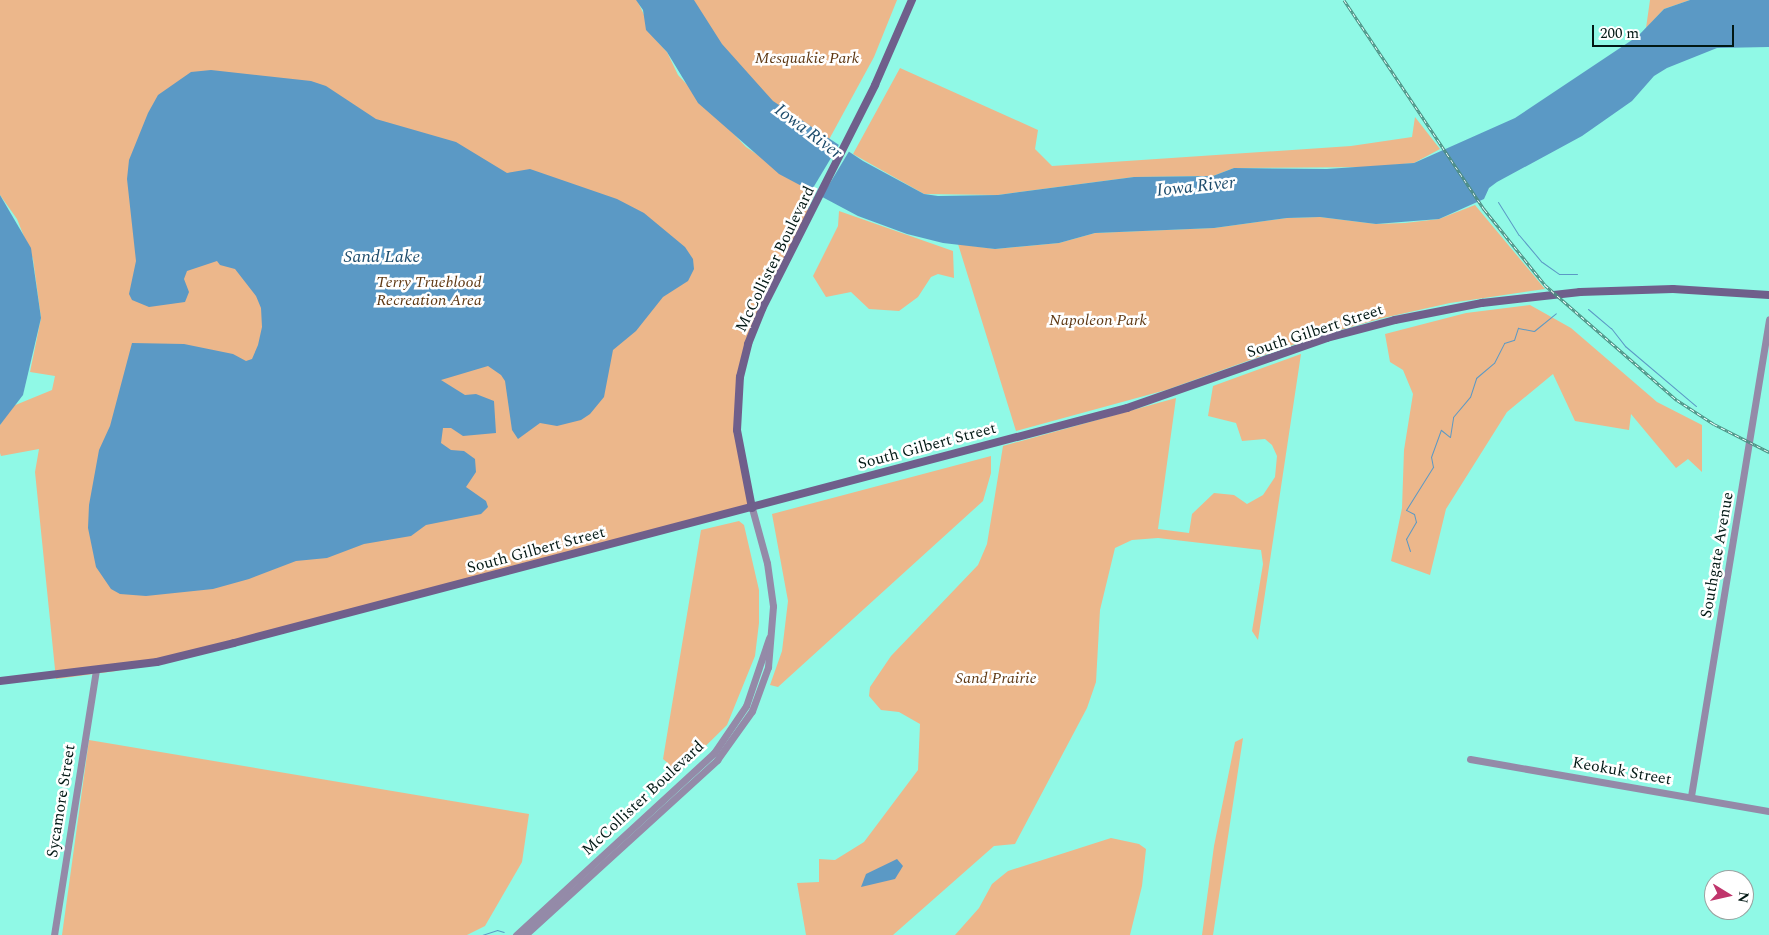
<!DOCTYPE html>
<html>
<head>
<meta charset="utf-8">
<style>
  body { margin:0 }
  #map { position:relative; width:1769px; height:935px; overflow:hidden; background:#90f9e6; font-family:Spectral,serif }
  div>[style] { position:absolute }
  .green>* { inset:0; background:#ecb78b }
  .water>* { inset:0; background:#5b99c5 }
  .pier>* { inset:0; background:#90f9e6; transform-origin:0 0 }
  .stream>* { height:1px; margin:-0.5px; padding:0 0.5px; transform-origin:0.5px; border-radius:0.5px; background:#5b99c5 }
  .tertiary>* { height:7px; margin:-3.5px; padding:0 3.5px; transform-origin:3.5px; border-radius:3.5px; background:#948aa8 }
  .secondary>* { height:8px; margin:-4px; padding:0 4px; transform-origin:4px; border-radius:4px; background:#6f5f8b }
  .rail>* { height:3px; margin-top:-1.5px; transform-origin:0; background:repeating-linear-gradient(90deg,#fff 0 4px,#4d8e82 0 8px); box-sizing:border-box; border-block:1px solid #4d8e82 }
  span { translate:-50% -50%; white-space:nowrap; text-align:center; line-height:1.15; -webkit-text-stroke:5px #fff; paint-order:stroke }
  .park-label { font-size:16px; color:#5f3914; font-style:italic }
  .street-label { font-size:16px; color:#021814 }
  .water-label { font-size:18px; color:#1d4c6c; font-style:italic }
  .north { position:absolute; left:1704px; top:870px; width:50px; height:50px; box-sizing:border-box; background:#fff; border:1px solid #9aa3a1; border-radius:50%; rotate:99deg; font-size:14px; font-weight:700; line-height:20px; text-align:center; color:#021814 }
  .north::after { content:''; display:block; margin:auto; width:18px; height:22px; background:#c0356c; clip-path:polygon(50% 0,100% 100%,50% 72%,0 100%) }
  .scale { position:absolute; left:1592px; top:25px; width:142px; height:22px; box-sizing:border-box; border:2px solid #021814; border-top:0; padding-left:6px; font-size:15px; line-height:18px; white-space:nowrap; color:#021814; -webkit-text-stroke:4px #fff; paint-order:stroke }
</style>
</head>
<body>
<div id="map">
  <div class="green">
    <div style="clip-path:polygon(0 0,637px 0,656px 40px,667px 52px,678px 75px,746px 147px,815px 193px,807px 209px,812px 212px,748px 344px,737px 411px,752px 508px,116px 671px,56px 679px,35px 472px,39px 449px,1px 456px,0 453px,0 425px,4px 418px,13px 406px,52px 390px,55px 376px,30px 372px,41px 318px,33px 259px,17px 219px,0 195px)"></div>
    <div style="clip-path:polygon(688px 0,897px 0,874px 57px,826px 145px,770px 104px,731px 65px)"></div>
    <div style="clip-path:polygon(1650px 0,1690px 0,1664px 9px,1646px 28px)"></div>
    <div style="clip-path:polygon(900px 68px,1038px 130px,1035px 149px,1052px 166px,1351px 146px,1412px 137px,1415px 117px,1440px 149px,1414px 163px,1372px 167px,1234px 168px,1213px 176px,1134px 177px,998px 195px,924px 194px,853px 154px)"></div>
    <div style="clip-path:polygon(1475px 205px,1545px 289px,1450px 303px,1383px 318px,1315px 337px,1166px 390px,1016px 431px,958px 244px,995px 249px,1059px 243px,1095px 233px,1214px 228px,1287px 218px,1320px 217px,1376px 224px,1405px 223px,1439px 219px)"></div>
    <div style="clip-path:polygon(839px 211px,953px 251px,954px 278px,938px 274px,931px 277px,918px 297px,899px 311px,869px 309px,851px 292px,826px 297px,813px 276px,838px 226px)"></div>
    <div style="clip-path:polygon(1530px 305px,1571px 328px,1657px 402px,1702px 425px,1702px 472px,1688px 459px,1676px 468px,1631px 414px,1629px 430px,1575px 421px,1553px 374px,1507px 412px,1446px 509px,1430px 575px,1391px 561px,1402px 508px,1404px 450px,1413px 394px,1403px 370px,1390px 362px,1385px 334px,1466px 313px)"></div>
    <div style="clip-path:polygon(1301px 354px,1258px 640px,1252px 631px,1263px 564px,1261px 550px,1158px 538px,1132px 540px,1115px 548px,1100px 610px,1096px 682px,1087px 708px,1015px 844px,994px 846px,893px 935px,806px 935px,797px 883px,819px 882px,819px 859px,835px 860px,864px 842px,918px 770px,920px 724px,899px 712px,881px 710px,869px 696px,870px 687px,891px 656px,978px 565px,987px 544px,1003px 446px,1176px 398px,1158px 529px,1189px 533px,1192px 514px,1214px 493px,1234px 495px,1247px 504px,1263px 495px,1275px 477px,1277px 456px,1272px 445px,1265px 439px,1242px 441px,1236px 423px,1208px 416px,1213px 386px)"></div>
    <div style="clip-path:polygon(991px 456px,991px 473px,983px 501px,778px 687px,770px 685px,782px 651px,788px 601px,772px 514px)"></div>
    <div style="clip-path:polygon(739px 521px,744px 525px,759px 590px,759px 623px,755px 656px,727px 725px,671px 780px,670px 765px,663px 759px,701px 530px)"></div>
    <div style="clip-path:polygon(1243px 738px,1213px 935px,1202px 935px,1214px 846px,1235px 742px)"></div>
    <div style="clip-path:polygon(89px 740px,529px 814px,522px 862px,485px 926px,467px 935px,62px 935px)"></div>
    <div style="clip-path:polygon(1111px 838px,1139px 844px,1146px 849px,1142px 886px,1130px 935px,955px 935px,979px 908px,992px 884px,1008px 871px)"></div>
  </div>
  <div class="water">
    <div style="clip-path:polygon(636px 0,694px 0,722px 44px,773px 101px,863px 161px,924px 194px,938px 196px,998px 195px,1134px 177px,1213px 176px,1234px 168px,1327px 169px,1414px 163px,1515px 118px,1638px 36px,1664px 9px,1690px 0,1769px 0,1769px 47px,1717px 48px,1667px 68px,1654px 76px,1632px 101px,1582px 136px,1497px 182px,1489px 188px,1484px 199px,1439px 219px,1376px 224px,1320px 217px,1287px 218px,1214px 228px,1095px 233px,1059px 243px,995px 249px,943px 243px,907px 234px,858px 216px,779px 174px,698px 103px,667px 52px,646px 30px,643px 10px)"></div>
    <div style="clip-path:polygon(211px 70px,311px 81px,326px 86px,376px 119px,456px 142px,507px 173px,530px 169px,617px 199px,644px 213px,685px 247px,693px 259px,694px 269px,688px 281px,663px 297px,636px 331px,613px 350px,604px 397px,590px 414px,581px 420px,557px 426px,540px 423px,518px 439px,512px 430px,505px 381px,501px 375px,488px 366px,441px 380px,465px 395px,476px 394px,494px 401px,496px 433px,463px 436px,451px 428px,443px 428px,441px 443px,451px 450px,464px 451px,475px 459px,476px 472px,466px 487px,486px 501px,488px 507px,481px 514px,426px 525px,411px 536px,364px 544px,327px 558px,296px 561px,249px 579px,213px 589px,146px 596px,120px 594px,111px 589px,96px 567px,88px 528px,89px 505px,99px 450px,110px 426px,132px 343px,184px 344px,233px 354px,246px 361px,252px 359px,258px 345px,262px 327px,261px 308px,256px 296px,235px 269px,220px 265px,217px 261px,187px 271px,184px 279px,189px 292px,185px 302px,149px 307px,132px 300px,129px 294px,136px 261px,127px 179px,129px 160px,148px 113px,158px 95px,191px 72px)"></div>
    <div style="clip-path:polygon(0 195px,31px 248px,41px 318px,23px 395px,0 425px)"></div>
    <div style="clip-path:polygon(897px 859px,903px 866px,895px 879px,861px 887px,866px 874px)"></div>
  </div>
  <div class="pier">
    <div style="left:840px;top:143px;width:12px;height:58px;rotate:31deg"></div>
  </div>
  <div class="stream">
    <div style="left:1498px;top:202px;width:39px;rotate:58deg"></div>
    <div style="left:1519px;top:235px;width:35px;rotate:50deg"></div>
    <div style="left:1542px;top:262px;width:21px;rotate:35deg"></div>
    <div style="left:1559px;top:274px;width:18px"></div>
    <div style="left:1588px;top:309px;width:30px;rotate:40deg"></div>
    <div style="left:1611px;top:328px;width:23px;rotate:52deg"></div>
    <div style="left:1625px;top:346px;width:93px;rotate:40.2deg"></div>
    <div style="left:1410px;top:551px;width:13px;rotate:-108deg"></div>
    <div style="left:1406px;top:539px;width:20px;rotate:-60deg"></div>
    <div style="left:1416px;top:522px;width:8px;rotate:-104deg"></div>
    <div style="left:1414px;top:514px;width:9px;rotate:-153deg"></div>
    <div style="left:1406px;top:510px;width:51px;rotate:-57.9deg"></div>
    <div style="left:1433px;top:467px;width:10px;rotate:-101deg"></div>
    <div style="left:1431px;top:457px;width:29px;rotate:-70deg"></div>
    <div style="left:1441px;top:430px;width:11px;rotate:38deg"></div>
    <div style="left:1450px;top:437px;width:20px;rotate:-81deg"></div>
    <div style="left:1453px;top:417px;width:26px;rotate:-50deg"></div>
    <div style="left:1470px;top:397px;width:20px;rotate:-72deg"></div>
    <div style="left:1476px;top:378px;width:23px;rotate:-40deg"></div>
    <div style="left:1494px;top:363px;width:22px;rotate:-63deg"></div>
    <div style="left:1504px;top:343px;width:10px;rotate:-17deg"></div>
    <div style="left:1514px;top:340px;width:13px;rotate:-72deg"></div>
    <div style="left:1518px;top:328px;width:16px;rotate:11deg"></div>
    <div style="left:1534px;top:331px;width:28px;rotate:-39deg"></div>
    <div style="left:482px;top:935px;width:16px;rotate:-18deg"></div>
    <div style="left:497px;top:930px;width:7px;rotate:16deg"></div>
  </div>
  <div class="tertiary">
    <div style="left:1470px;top:759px;width:303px;rotate:9.9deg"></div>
    <div style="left:1691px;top:796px;width:483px;rotate:-80.7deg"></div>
    <div style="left:54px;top:935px;width:267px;rotate:-81deg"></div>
    <div style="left:516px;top:935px;width:269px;rotate:-42.6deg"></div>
    <div style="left:714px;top:753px;width:57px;rotate:-55.8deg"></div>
    <div style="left:746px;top:706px;width:72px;rotate:-71.3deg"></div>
    <div style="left:525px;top:935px;width:260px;rotate:-42.3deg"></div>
    <div style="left:717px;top:760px;width:60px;rotate:-54.5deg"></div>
    <div style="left:752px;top:711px;width:47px;rotate:-70deg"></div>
    <div style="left:768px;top:667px;width:61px;rotate:-85.3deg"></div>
    <div style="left:773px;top:606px;width:43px;rotate:-97.9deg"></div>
    <div style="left:767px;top:563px;width:57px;rotate:-105.3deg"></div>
  </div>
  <div class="secondary">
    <div style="left:752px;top:508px;width:79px;rotate:-100.9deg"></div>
    <div style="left:737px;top:430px;width:53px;rotate:-86.8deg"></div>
    <div style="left:740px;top:377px;width:34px;rotate:-76deg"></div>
    <div style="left:748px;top:344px;width:38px;rotate:-68deg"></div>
    <div style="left:762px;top:309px;width:251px;rotate:-63.2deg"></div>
    <div style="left:875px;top:85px;width:93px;rotate:-66.5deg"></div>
    <div style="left:0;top:681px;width:158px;rotate:-6.9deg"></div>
    <div style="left:157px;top:662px;width:79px;rotate:-13.9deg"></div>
    <div style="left:234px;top:643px;width:923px;rotate:-14.74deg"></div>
    <div style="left:1127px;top:408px;width:212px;rotate:-19.3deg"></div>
    <div style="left:1327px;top:338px;width:70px;rotate:-14.8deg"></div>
    <div style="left:1395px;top:320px;width:89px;rotate:-11.1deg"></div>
    <div style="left:1482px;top:303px;width:99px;rotate:-6.4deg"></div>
    <div style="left:1580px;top:292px;width:93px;rotate:-1.8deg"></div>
    <div style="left:1673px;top:289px;width:96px;rotate:3.6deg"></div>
  </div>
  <div class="rail">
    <div style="left:1344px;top:0;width:252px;rotate:56.2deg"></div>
    <div style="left:1484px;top:209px;width:97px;rotate:51.2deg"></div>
    <div style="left:1545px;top:285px;width:175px;rotate:41.1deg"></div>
    <div style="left:1677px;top:400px;width:44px;rotate:33deg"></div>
    <div style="left:1714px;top:424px;width:62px;rotate:27deg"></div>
  </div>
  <div class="park-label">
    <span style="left:807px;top:58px">Mesquakie Park</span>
    <span style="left:429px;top:291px">Terry Trueblood<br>Recreation Area</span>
    <span style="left:1098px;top:320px">Napoleon Park</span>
    <span style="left:996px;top:678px">Sand Prairie</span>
  </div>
  <div class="street-label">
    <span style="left:775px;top:259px;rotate:-64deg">McCollister Boulevard</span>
    <span style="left:1315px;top:331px;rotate:-18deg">South Gilbert Street</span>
    <span style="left:927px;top:446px;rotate:-15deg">South Gilbert Street</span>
    <span style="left:536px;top:550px;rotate:-15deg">South Gilbert Street</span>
    <span style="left:1717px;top:555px;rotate:-80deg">Southgate Avenue</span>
    <span style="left:1622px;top:771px;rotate:10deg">Keokuk Street</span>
    <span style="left:643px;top:798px;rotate:-43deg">McCollister Boulevard</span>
    <span style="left:61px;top:801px;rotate:-81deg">Sycamore Street</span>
  </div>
  <div class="water-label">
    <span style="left:808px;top:132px;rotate:37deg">Iowa River</span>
    <span style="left:1196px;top:187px;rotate:-6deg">Iowa River</span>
    <span style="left:382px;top:257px">Sand Lake</span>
  </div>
  <div class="north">N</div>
  <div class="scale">200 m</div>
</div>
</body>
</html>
